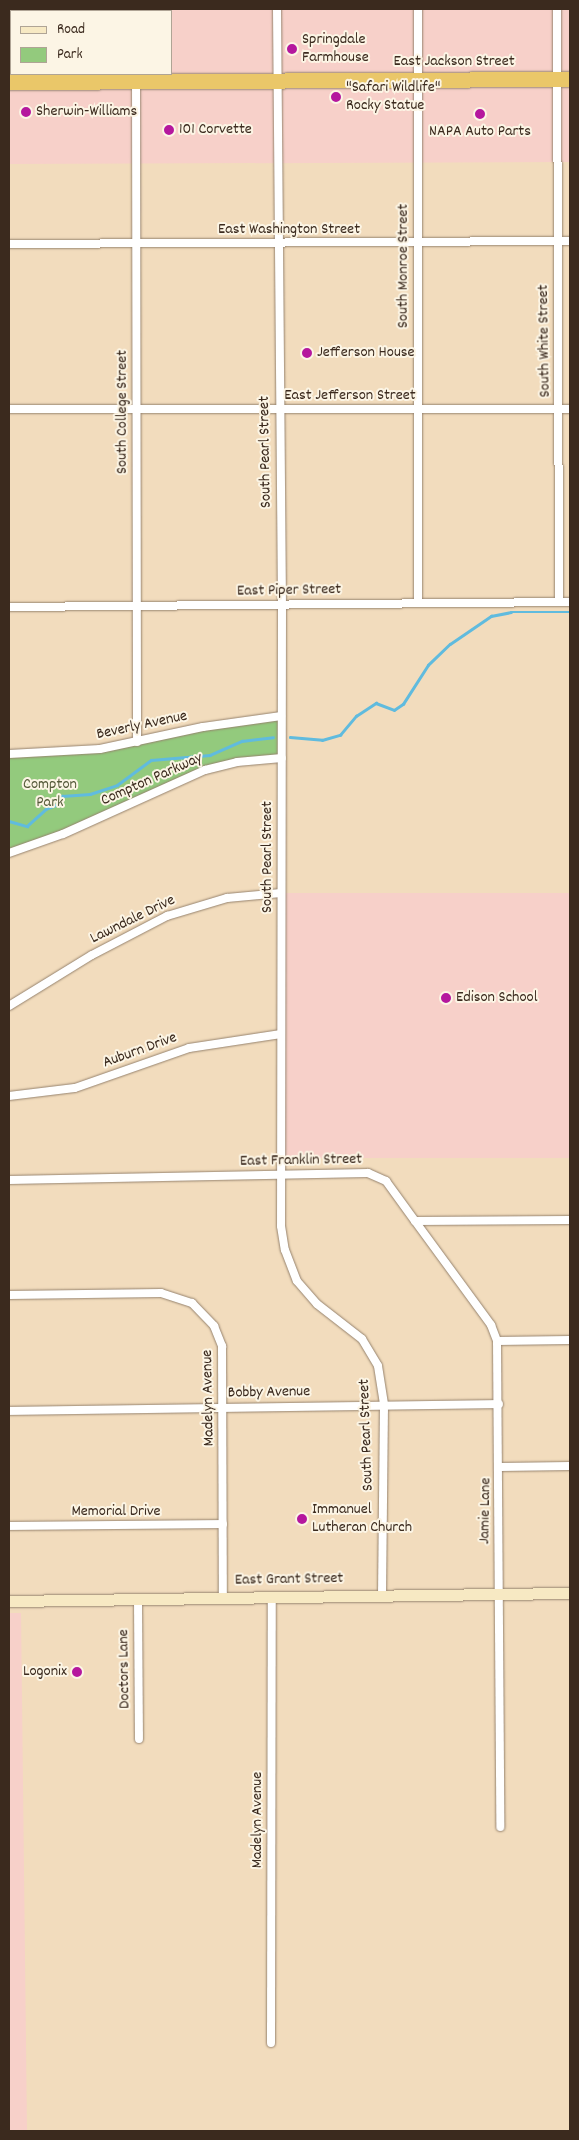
<!DOCTYPE html>
<html>
<head>
<meta charset="utf-8">
<style>
  body { margin:0 }
  #map { position:relative; width:579px; height:2140px; overflow:hidden; background:#f2dcbd; font-family:Dekko,sans-serif }
  div>[style] { position:absolute }
  .built>* { inset:0; background:#f7d0c9; transform-origin:0 0 }
  .green>* { inset:0; background:#93ca7d }
  .stream>* { height:2.5px; margin:-1.25px; padding:0 1.25px; transform-origin:1.25px; border-radius:1.25px; background:#60bbde }
  .roads { filter:drop-shadow(0 0 1px #96836e) drop-shadow(0 0 1px #96836e) }
  .street>* { height:8px; margin:-4px; padding:0 4px; transform-origin:4px; border-radius:4px; background:#fff }
  .secondary>* { height:11px; margin:-5.5px; padding:0 5.5px; transform-origin:5.5px; border-radius:5.5px; background:#f7e9c3 }
  .highway>* { height:15px; margin:-7.5px; padding:0 7.5px; transform-origin:7.5px; border-radius:7.5px; background:#eac769 }
  .dots>* { width:14px; height:14px; translate:-50% -50%; box-sizing:border-box; border:2px solid #fcf5e5; border-radius:50% }
  span { translate:-50% -50%; white-space:nowrap; text-align:center; line-height:1.15; -webkit-text-stroke:4px #fcf5e5; paint-order:stroke }
  .poi-label { font-size:16px; color:#3b2a1e }
  .left { translate:0 -50%; text-align:left }
  .right { translate:-100% -50%; text-align:right }
  .street-label { font-size:16px; color:#3b2a1e }
  .park-label { font-size:16px; color:#555a3a }
  .frame { position:absolute; inset:0; border:10px solid #3b2a1e; pointer-events:none }
  .legend { position:absolute; left:10px; top:10px; width:162px; height:65px; box-sizing:border-box; background:#fcf5e5; border:1px solid #afa495; margin:0; padding:6px 9px; list-style:none; font-size:15px; color:#3b2a1e }
  .legend li { display:flex; align-items:center; gap:10px; height:25px }
  .legend b { width:25px; border:1px solid #afa495 }
</style>
</head>
<body>
<div id="map">
  <div class="built">
    <div style="clip-path:polygon(evenodd,9px 9px,570px 9px,570px 162px,9px 164px,9px 9px,11px 11px,171px 11px,171px 74px,11px 74px,11px 11px)"></div>
    <div style="left:281px;top:893px;width:289px;height:265px"></div>
    <div style="clip-path:polygon(9px 1613px,21px 1613px,27px 2131px,9px 2131px)"></div>
  </div>
  <div class="green">
    <div style="clip-path:polygon(281px 716px,282px 758px,221px 765px,9px 853px,9px 753px,81px 751px)"></div>
  </div>
  <div class="stream">
    <div style="left:290px;top:737px;width:32px;rotate:5deg"></div>
    <div style="left:322px;top:740px;width:19px;rotate:-16deg"></div>
    <div style="left:340px;top:735px;width:25px;rotate:-50deg"></div>
    <div style="left:356px;top:716px;width:24px;rotate:-33deg"></div>
    <div style="left:376px;top:703px;width:19px;rotate:21deg"></div>
    <div style="left:394px;top:710px;width:11px;rotate:-34deg"></div>
    <div style="left:403px;top:704px;width:46px;rotate:-57.3deg"></div>
    <div style="left:428px;top:665px;width:30px;rotate:-44deg"></div>
    <div style="left:450px;top:644px;width:50px;rotate:-34.3deg"></div>
    <div style="left:491px;top:616px;width:20px;rotate:-11deg"></div>
    <div style="left:511px;top:612px;width:59px"></div>
    <div style="left:9px;top:821px;width:19px;rotate:16deg"></div>
    <div style="left:27px;top:826px;width:25px;rotate:-42deg"></div>
    <div style="left:46px;top:809px;width:11px;rotate:-22deg"></div>
    <div style="left:56px;top:805px;width:11px;rotate:-56deg"></div>
    <div style="left:62px;top:796px;width:28px;rotate:-4deg"></div>
    <div style="left:90px;top:794px;width:28px;rotate:-18deg"></div>
    <div style="left:117px;top:785px;width:42px;rotate:-36.3deg"></div>
    <div style="left:151px;top:760px;width:59px;rotate:-4.8deg"></div>
    <div style="left:210px;top:755px;width:35px;rotate:-24deg"></div>
    <div style="left:242px;top:741px;width:31px;rotate:-7deg"></div>
  </div>
  <div class="roads">
    <div class="street">
      <div style="left:277px;top:9px;width:596px;rotate:89.52deg"></div>
      <div style="left:282px;top:605px;width:621px;rotate:90.09deg"></div>
      <div style="left:281px;top:1226px;width:24px;rotate:81deg"></div>
      <div style="left:285px;top:1250px;width:33px;rotate:69deg"></div>
      <div style="left:297px;top:1281px;width:30px;rotate:49deg"></div>
      <div style="left:317px;top:1304px;width:57px;rotate:37.9deg"></div>
      <div style="left:362px;top:1339px;width:31px;rotate:59deg"></div>
      <div style="left:378px;top:1366px;width:39px;rotate:81deg"></div>
      <div style="left:384px;top:1405px;width:190px;rotate:90.6deg"></div>
      <div style="left:418px;top:9px;width:594px;rotate:90deg"></div>
      <div style="left:557px;top:9px;width:593px;rotate:89.81deg"></div>
      <div style="left:136px;top:11px;width:2px;rotate:-90deg"></div>
      <div style="left:136px;top:74px;width:668px;rotate:89.91deg"></div>
      <div style="left:9px;top:244px;width:561px;rotate:-0.31deg"></div>
      <div style="left:9px;top:409px;width:561px"></div>
      <div style="left:9px;top:607px;width:561px;rotate:-0.51deg"></div>
      <div style="left:9px;top:754px;width:91px;rotate:-3.1deg"></div>
      <div style="left:100px;top:749px;width:105px;rotate:-12.1deg"></div>
      <div style="left:203px;top:727px;width:79px;rotate:-8deg"></div>
      <div style="left:9px;top:853px;width:57px;rotate:-19.4deg"></div>
      <div style="left:63px;top:834px;width:156px;rotate:-24.3deg"></div>
      <div style="left:205px;top:770px;width:33px;rotate:-14deg"></div>
      <div style="left:237px;top:762px;width:45px;rotate:-5.1deg"></div>
      <div style="left:9px;top:1006px;width:97px;rotate:-31.6deg"></div>
      <div style="left:92px;top:955px;width:85px;rotate:-27.5deg"></div>
      <div style="left:167px;top:916px;width:63px;rotate:-16.7deg"></div>
      <div style="left:227px;top:898px;width:54px;rotate:-5.3deg"></div>
      <div style="left:9px;top:1096px;width:66px;rotate:-6.9deg"></div>
      <div style="left:75px;top:1088px;width:121px;rotate:-19.3deg"></div>
      <div style="left:189px;top:1048px;width:93px;rotate:-8.7deg"></div>
      <div style="left:9px;top:1180px;width:359px;rotate:-1.1deg"></div>
      <div style="left:368px;top:1173px;width:20px;rotate:24deg"></div>
      <div style="left:386px;top:1181px;width:49px;rotate:54.1deg"></div>
      <div style="left:415px;top:1221px;width:155px;rotate:-0.4deg"></div>
      <div style="left:415px;top:1221px;width:129px;rotate:53.8deg"></div>
      <div style="left:491px;top:1325px;width:17px;rotate:69deg"></div>
      <div style="left:497px;top:1341px;width:486px;rotate:89.6deg"></div>
      <div style="left:9px;top:1295px;width:152px;rotate:-0.8deg"></div>
      <div style="left:161px;top:1293px;width:33px;rotate:18deg"></div>
      <div style="left:192px;top:1303px;width:32px;rotate:46deg"></div>
      <div style="left:214px;top:1326px;width:22px;rotate:68deg"></div>
      <div style="left:222px;top:1346px;width:251px;rotate:89.8deg"></div>
      <div style="left:497px;top:1341px;width:73px;rotate:-0.8deg"></div>
      <div style="left:9px;top:1411px;width:490px;rotate:-0.8deg"></div>
      <div style="left:500px;top:1467px;width:70px;rotate:-0.8deg"></div>
      <div style="left:9px;top:1526px;width:214px;rotate:-0.5deg"></div>
      <div style="left:138px;top:1600px;width:139px;rotate:89.6deg"></div>
      <div style="left:271px;top:2043px;width:446px;rotate:-89.9deg"></div>
    </div>
    <div class="secondary">
      <div style="left:9px;top:1601px;width:561px;rotate:-0.82deg"></div>
    </div>
    <div class="highway">
      <div style="left:9px;top:82px;width:561px;rotate:-0.31deg"></div>
    </div>
  </div>
  <div class="dots">
    <div style="left:292px;top:49px;background:#b5179e"></div>
    <div style="left:336px;top:97px;background:#b5179e"></div>
    <div style="left:26px;top:112px;background:#b5179e"></div>
    <div style="left:480px;top:114px;background:#b5179e"></div>
    <div style="left:169px;top:130px;background:#b5179e"></div>
    <div style="left:307px;top:353px;background:#b5179e"></div>
    <div style="left:446px;top:998px;background:#b5179e"></div>
    <div style="left:302px;top:1519px;background:#b5179e"></div>
    <div style="left:77px;top:1672px;background:#b5179e"></div>
  </div>
  <div class="poi-label">
    <span class="left" style="left:302px;top:49px">Springdale<br>Farmhouse</span>
    <span class="left" style="left:346px;top:97px">"Safari Wildlife"<br>Rocky Statue</span>
    <span class="left" style="left:36px;top:112px">Sherwin-Williams</span>
    <span class="left" style="left:179px;top:130px">101 Corvette</span>
    <span style="left:480px;top:132px">NAPA Auto Parts</span>
    <span class="left" style="left:317px;top:353px">Jefferson House</span>
    <span class="left" style="left:456px;top:998px">Edison School</span>
    <span class="left" style="left:312px;top:1519px">Immanuel<br>Lutheran Church</span>
    <span class="right" style="left:67px;top:1672px">Logonix</span>
  </div>
  <div class="street-label">
    <span style="left:454px;top:62px">East Jackson Street</span>
    <span style="left:289px;top:230px">East Washington Street</span>
    <span style="left:404px;top:266px;rotate:-90deg">South Monroe Street</span>
    <span style="left:545px;top:341px;rotate:-91deg">South White Street</span>
    <span style="left:350px;top:396px">East Jefferson Street</span>
    <span style="left:123px;top:412px;rotate:-90deg">South College Street</span>
    <span style="left:266px;top:452px;rotate:-91deg">South Pearl Street</span>
    <span style="left:289px;top:591px;rotate:-1deg">East Piper Street</span>
    <span style="left:142px;top:726px;rotate:-12deg">Beverly Avenue</span>
    <span style="left:152px;top:780px;rotate:-24deg">Compton Parkway</span>
    <span style="left:268px;top:857px;rotate:-90deg">South Pearl Street</span>
    <span style="left:133px;top:920px;rotate:-26deg">Lawndale Drive</span>
    <span style="left:140px;top:1051px;rotate:-20deg">Auburn Drive</span>
    <span style="left:301px;top:1161px;rotate:-1deg">East Franklin Street</span>
    <span style="left:269px;top:1393px;rotate:-1deg">Bobby Avenue</span>
    <span style="left:209px;top:1398px;rotate:-91deg">Madelyn Avenue</span>
    <span style="left:367px;top:1435px;rotate:-92deg">South Pearl Street</span>
    <span style="left:486px;top:1511px;rotate:-89deg">Jamie Lane</span>
    <span style="left:116px;top:1512px">Memorial Drive</span>
    <span style="left:289px;top:1580px;rotate:-1deg">East Grant Street</span>
    <span style="left:125px;top:1669px;rotate:-91deg">Doctors Lane</span>
    <span style="left:258px;top:1820px;rotate:-90deg">Madelyn Avenue</span>
  </div>
  <div class="park-label">
    <span style="left:50px;top:794px">Compton<br>Park</span>
  </div>
  <div class="frame"></div>
  <ul class="legend">
  <li><b style="height:6px;background:#f7e9c3"></b>Road</li>
  <li><b style="height:14px;background:#93ca7d"></b>Park</li>
  </ul>
</div>
</body>
</html>
